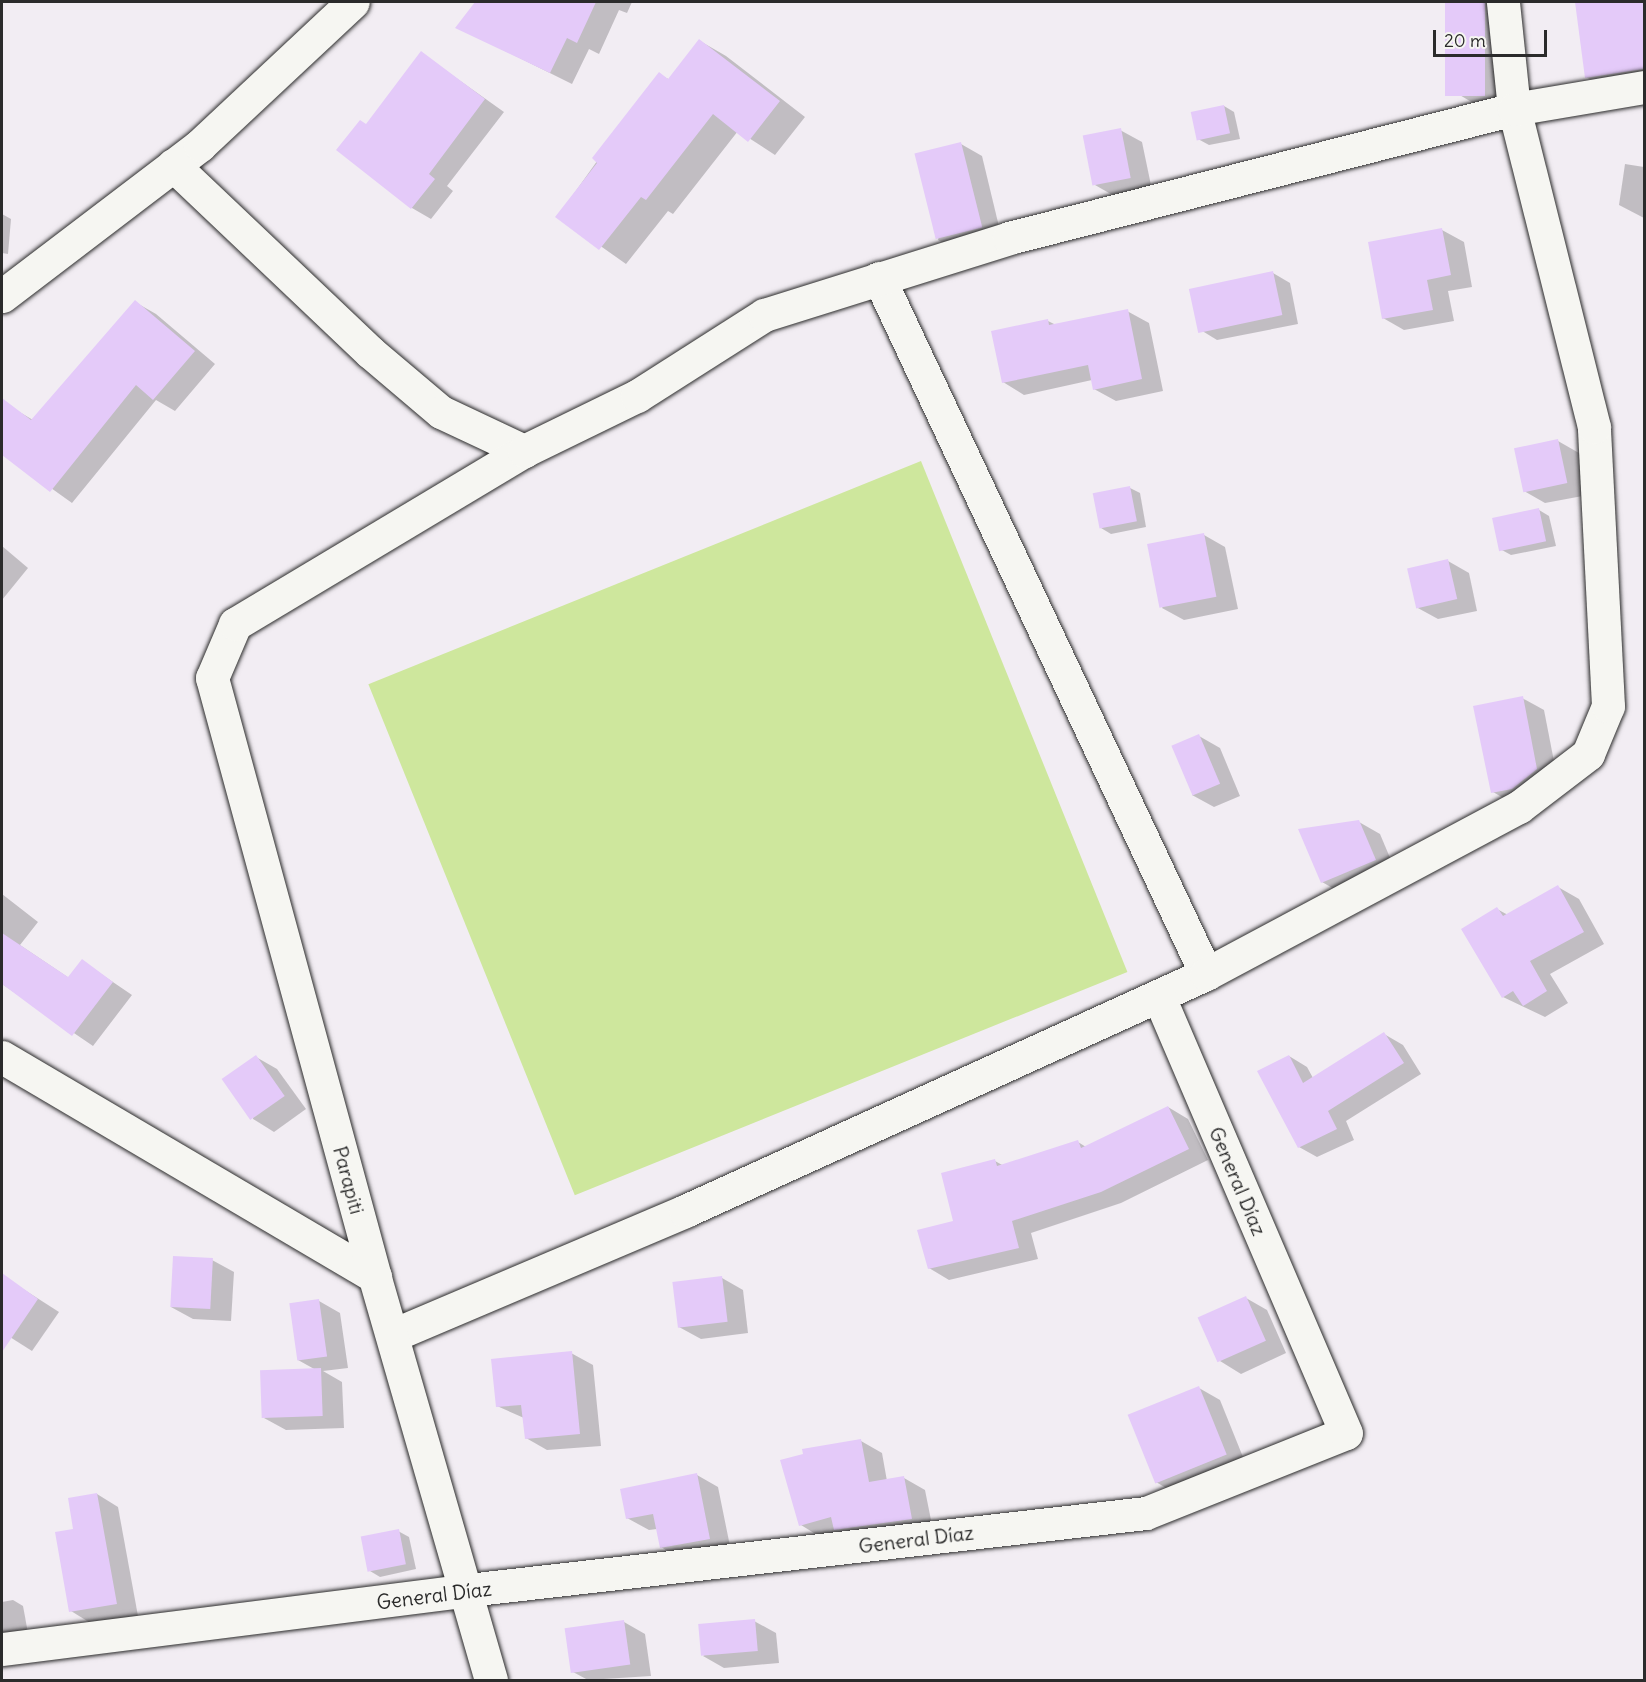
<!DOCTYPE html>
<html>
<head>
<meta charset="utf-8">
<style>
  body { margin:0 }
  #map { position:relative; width:1646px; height:1682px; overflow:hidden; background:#f2edf3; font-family:Delius,sans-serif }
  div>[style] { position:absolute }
  .green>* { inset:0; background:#cee79d; transform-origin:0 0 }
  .shadow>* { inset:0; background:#0003 }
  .building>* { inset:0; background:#e4caf9; transform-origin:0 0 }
  .roads { filter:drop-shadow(0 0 2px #2b2b2b) drop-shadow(0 0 2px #2b2b2b) }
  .minor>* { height:33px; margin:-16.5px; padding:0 16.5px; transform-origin:16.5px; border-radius:16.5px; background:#f6f6f2 }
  span { translate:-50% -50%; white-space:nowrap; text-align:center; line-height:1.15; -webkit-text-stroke:4.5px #f6f6f2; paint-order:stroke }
  .street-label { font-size:20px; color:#2b2b2b }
  .frame { position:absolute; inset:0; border:3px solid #2b2b2b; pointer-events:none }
  .scale { position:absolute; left:1433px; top:30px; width:114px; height:27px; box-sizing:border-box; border:3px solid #2b2b2b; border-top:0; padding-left:8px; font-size:18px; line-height:21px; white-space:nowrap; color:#2b2b2b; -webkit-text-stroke:4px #f6f6f2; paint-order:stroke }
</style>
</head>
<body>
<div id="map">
  <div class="green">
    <div style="left:921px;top:461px;width:551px;height:596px;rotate:68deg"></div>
  </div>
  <div class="shadow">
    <div style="clip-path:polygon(486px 2px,632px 2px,627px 13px,619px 10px,599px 54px,589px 49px,572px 84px,471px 34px)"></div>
    <div style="clip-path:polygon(1446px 2px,1498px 2px,1514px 102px,1480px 107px,1458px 94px)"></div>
    <div style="clip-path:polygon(1577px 2px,1638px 2px,1638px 6px,1644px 5px,1644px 81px,1605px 88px,1586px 77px)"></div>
    <div style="clip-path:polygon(700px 41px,726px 56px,805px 117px,775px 155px,738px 131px,673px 214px,668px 211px,626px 264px,558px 216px,659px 74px,670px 80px)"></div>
    <div style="clip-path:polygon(421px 53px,504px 112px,447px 186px,453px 191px,431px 219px,412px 208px,367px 126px)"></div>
    <div style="clip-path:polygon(1224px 106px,1234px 112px,1240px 139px,1209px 145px,1198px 139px)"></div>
    <div style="clip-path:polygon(1120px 130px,1142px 142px,1152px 190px,1116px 197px,1095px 185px)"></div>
    <div style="clip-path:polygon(961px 144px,982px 156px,1002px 239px,960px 252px,938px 240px)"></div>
    <div style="clip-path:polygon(1625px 164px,1644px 167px,1644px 218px,1619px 205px)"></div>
    <div style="clip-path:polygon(2px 214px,11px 219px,8px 254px,2px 253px)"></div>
    <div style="clip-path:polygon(1442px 230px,1464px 242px,1472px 287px,1448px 291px,1454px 321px,1404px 330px,1383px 318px)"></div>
    <div style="clip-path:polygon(1273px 273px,1290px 283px,1298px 324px,1217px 340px,1199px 329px)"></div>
    <div style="clip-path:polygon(135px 302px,156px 314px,215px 364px,175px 411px,156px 400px,72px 503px,2px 453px,2px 419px,11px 407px,33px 420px)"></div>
    <div style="clip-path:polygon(1127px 311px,1149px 323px,1163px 391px,1116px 401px,1094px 389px,1092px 380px,1024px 395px,1003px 382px,1048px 321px,1056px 325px)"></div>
    <div style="clip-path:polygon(1558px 441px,1579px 453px,1588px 495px,1545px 503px,1524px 491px)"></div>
    <div style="clip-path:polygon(1130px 488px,1140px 493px,1146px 527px,1111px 534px,1101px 528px)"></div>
    <div style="clip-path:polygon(1539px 510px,1549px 516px,1556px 546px,1511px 555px,1500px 549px)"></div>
    <div style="clip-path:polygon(1204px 535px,1225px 547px,1238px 609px,1184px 620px,1162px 608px)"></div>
    <div style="clip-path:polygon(2px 546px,28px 568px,2px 600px)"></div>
    <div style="clip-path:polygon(1448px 561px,1469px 573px,1477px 611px,1438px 619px,1416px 607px)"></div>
    <div style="clip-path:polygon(1522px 698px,1544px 710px,1558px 782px,1514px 804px,1493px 792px)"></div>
    <div style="clip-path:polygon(1199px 736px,1220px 748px,1240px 796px,1214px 807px,1192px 795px)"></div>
    <div style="clip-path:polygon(1359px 822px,1380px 834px,1396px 872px,1343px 894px,1322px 882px)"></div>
    <div style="clip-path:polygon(1558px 887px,1579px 899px,1604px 944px,1550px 974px,1568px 1003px,1545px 1017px,1503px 997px,1497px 909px,1508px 915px)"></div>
    <div style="clip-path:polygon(2px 894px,38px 922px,20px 945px,69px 978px,82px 961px,132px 995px,93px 1046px,2px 984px)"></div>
    <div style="clip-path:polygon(1384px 1034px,1403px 1045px,1421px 1074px,1346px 1121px,1354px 1140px,1317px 1157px,1299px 1147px,1289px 1056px,1307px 1067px,1313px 1078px)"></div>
    <div style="clip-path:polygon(256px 1057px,277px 1069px,306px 1109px,274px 1132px,253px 1119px)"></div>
    <div style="clip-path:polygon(1168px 1107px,1188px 1119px,1208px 1160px,1121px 1203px,1031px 1233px,1038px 1259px,949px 1280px,929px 1268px,995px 1161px,1004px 1166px,1078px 1142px,1086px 1147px)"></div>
    <div style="clip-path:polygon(212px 1260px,234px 1272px,231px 1321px,193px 1319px,171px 1307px)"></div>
    <div style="clip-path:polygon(722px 1278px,743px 1290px,748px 1333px,701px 1339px,679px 1327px)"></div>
    <div style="clip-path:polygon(9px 1280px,59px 1312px,32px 1351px,2px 1332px,2px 1290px)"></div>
    <div style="clip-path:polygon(1246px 1298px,1267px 1310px,1286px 1353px,1241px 1374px,1220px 1361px)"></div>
    <div style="clip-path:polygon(319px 1301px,340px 1313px,348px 1368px,323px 1371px,342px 1382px,344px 1428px,286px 1430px,264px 1418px,316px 1370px,298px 1360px)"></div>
    <div style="clip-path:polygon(571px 1353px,593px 1365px,601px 1446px,547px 1450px,526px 1438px,524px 1418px,497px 1406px)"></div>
    <div style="clip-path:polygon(1199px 1388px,1220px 1400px,1247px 1467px,1178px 1495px,1156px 1482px)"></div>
    <div style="clip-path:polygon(861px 1441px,882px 1453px,887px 1481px,904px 1478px,925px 1490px,933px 1530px,822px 1538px,801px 1525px)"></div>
    <div style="clip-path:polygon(697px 1475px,718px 1487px,731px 1551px,682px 1560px,661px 1547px,657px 1529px,649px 1530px,627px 1518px)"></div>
    <div style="clip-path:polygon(97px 1494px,118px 1507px,138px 1616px,92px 1624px,71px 1611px)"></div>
    <div style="clip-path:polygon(398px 1531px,409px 1537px,416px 1569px,380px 1577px,370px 1571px)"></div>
    <div style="clip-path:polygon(13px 1600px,23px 1606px,28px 1633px,2px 1638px,2px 1602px)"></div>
    <div style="clip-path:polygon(754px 1621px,776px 1633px,779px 1663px,724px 1668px,703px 1656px)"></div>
    <div style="clip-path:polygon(624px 1622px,645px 1634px,651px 1676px,588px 1680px,573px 1672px)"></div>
  </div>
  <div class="building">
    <div style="clip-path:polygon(475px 2px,596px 2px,577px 43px,567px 38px,550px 73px,455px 28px)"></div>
    <div style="left:1445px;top:2px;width:40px;height:94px"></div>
    <div style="clip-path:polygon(1575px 2px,1644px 2px,1644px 69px,1585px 78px)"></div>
    <div style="clip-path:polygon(699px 39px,780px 101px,748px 142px,713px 114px,646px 200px,641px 197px,599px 250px,555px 217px,597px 163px,592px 158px,659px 72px,668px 79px)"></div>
    <div style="clip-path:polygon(421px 51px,485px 99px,429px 174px,435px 179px,411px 209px,336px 150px,360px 120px,366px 124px)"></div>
    <div style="left:1224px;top:105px;width:29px;height:34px;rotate:78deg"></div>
    <div style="left:1121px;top:128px;width:51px;height:39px;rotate:79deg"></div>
    <div style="left:961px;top:142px;width:88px;height:48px;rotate:76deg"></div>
    <div style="clip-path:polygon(1442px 228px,1451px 275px,1427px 280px,1433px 310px,1382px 319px,1368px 242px)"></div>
    <div style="left:1273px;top:271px;width:45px;height:86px;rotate:78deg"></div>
    <div style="clip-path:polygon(135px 300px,195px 351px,153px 400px,136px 385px,50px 492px,2px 455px,2px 398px,31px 420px)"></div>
    <div style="clip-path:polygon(1128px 309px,1142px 379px,1093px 390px,1088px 365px,1002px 383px,991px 331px,1048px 319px,1049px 325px)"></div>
    <div style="left:1558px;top:439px;width:45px;height:45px;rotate:78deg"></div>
    <div style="left:1130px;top:486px;width:36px;height:38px;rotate:79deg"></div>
    <div style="left:1539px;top:508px;width:34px;height:48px;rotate:78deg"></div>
    <div style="left:1204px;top:533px;width:65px;height:58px;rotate:79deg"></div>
    <div style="left:1448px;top:559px;width:41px;height:42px;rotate:77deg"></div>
    <div style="clip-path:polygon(1523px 696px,1537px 769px,1512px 789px,1491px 793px,1473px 706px)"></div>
    <div style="left:1199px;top:734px;width:54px;height:30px;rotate:67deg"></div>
    <div style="clip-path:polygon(1359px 820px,1376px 860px,1321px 883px,1298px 829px)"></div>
    <div style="clip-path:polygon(1558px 885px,1584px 932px,1530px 961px,1547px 991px,1523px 1006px,1513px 991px,1502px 998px,1461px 929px,1497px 907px,1503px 916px)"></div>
    <div style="clip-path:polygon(2px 933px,68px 977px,82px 959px,113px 982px,72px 1036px,2px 984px)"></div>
    <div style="clip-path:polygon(1384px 1032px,1404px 1063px,1328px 1111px,1337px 1129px,1298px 1148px,1257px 1071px,1289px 1055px,1303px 1083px)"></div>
    <div style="left:256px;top:1055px;width:50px;height:42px;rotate:55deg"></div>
    <div style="clip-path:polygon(1168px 1106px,1189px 1149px,1101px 1192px,1012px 1221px,1019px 1248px,928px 1269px,917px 1230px,953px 1221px,941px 1173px,995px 1159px,997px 1166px,1078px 1140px,1081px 1148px)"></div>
    <div style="left:173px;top:1256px;width:40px;height:51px;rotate:3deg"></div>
    <div style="clip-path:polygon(2px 1273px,38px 1299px,2px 1352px)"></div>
    <div style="left:722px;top:1276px;width:46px;height:50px;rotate:83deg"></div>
    <div style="left:1246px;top:1296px;width:49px;height:53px;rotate:66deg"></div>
    <div style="left:319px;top:1299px;width:58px;height:30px;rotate:82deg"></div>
    <div style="clip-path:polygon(572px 1351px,580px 1434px,525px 1439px,521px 1405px,496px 1407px,491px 1359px)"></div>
    <div style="left:321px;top:1368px;width:48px;height:61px;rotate:88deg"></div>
    <div style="left:1199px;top:1386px;width:74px;height:77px;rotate:68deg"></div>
    <div style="clip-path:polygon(861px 1439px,869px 1482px,904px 1476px,912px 1519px,834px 1530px,831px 1517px,799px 1526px,780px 1460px,803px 1454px,802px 1449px)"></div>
    <div style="clip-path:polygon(697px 1473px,710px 1539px,660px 1548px,653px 1514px,626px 1519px,620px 1489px)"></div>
    <div style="clip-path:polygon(97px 1493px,117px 1604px,69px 1612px,55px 1532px,73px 1529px,68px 1498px)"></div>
    <div style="left:399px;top:1529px;width:36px;height:39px;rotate:79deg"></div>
    <div style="left:755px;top:1619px;width:32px;height:57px;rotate:85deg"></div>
    <div style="left:624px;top:1620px;width:45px;height:60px;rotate:82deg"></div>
  </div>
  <div class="roads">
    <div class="minor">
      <div style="left:173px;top:165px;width:272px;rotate:43.5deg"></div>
      <div style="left:370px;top:352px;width:93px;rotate:40.2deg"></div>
      <div style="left:441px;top:412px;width:92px;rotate:25.2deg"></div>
      <div style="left:879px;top:278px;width:769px;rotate:64.83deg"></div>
      <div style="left:2px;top:296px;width:249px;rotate:-37.3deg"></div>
      <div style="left:200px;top:145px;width:209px;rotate:-43.1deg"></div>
      <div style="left:2px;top:1057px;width:433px;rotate:30.5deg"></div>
      <div style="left:393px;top:1335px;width:317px;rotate:-23deg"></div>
      <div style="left:685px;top:1211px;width:572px;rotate:-24.46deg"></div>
      <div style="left:1206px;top:974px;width:355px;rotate:-28.1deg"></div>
      <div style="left:1519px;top:807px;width:87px;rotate:-37.5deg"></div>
      <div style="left:1588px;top:754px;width:52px;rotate:-67.4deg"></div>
      <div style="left:1608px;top:706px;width:279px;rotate:-92.9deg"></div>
      <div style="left:1594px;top:427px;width:328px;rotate:-104.1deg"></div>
      <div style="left:1514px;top:109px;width:108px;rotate:-95.9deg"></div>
      <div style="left:2px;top:1649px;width:470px;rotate:-7.2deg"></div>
      <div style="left:468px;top:1590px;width:682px;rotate:-6.48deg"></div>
      <div style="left:1146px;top:1513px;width:215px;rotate:-21.8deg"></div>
      <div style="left:1346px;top:1433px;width:475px;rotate:-113.2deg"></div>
      <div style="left:491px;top:1680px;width:419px;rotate:-106.1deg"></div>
      <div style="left:375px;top:1277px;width:621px;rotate:-105.22deg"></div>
      <div style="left:212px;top:678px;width:59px;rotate:-66.9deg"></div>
      <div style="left:235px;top:624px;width:337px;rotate:-30.9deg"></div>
      <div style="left:524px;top:451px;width:126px;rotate:-26deg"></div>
      <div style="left:637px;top:396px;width:151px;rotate:-32.5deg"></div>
      <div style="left:764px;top:315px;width:257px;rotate:-17.4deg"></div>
      <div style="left:1009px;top:238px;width:521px;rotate:-14.33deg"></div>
      <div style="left:1514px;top:109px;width:132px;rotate:-9.6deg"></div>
    </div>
  </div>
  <div class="street-label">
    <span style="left:349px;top:1180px;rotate:75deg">Parapiti</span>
    <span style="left:1238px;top:1181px;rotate:67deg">General Díaz</span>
    <span style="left:916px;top:1539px;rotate:-7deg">General Díaz</span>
    <span style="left:434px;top:1595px;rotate:-7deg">General Díaz</span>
  </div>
  <div class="frame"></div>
  <div class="scale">20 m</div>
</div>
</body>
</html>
